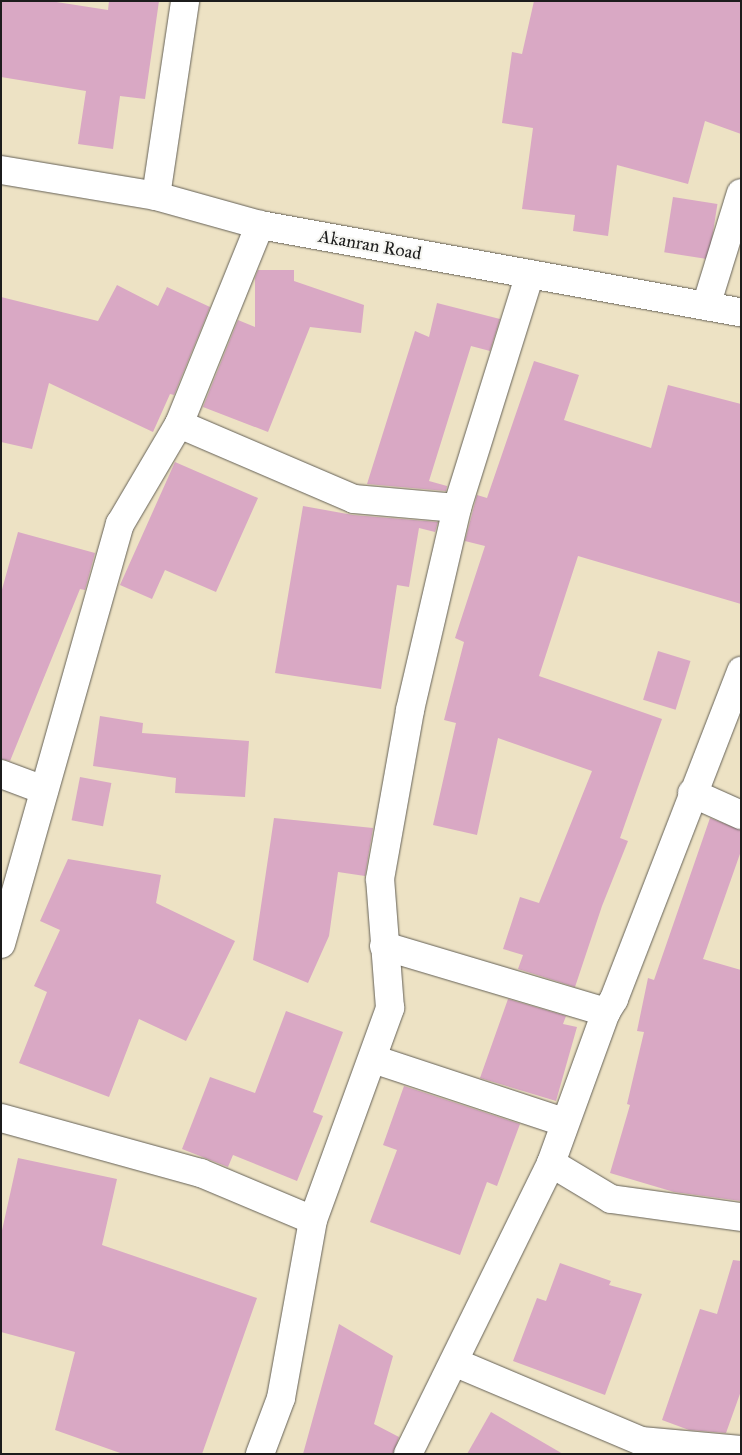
<!DOCTYPE html>
<html>
<head>
<meta charset="utf-8">
<style>
  body { margin:0 }
  #map { position:relative; width:742px; height:1455px; overflow:hidden; background:#ede2c4; font-family:"IM FELL Great Primer",serif }
  div>[style] { position:absolute }
  .building>* { inset:0; background:#d9a8c4; transform-origin:0 0 }
  .roads { filter:drop-shadow(0 0 1px #656157) drop-shadow(0 0 1px #656157) }
  .minor>* { height:28px; margin:-14px; padding:0 14px; transform-origin:14px; border-radius:14px; background:#fff }
  .major>* { height:28px; margin:-14px; padding:0 14px; transform-origin:14px; border-radius:14px; background:#fff }
  span { translate:-50% -50%; white-space:nowrap; text-align:center; line-height:1.15; -webkit-text-stroke:4px #f6f6f2; paint-order:stroke }
  .street-label { font-size:18px; color:#1c1c1c }
  .frame { position:absolute; inset:0; border:2px solid #1c1c1c; pointer-events:none }
</style>
</head>
<body>
<div id="map">
  <div class="building">
    <div style="clip-path:polygon(1px 1px,50px 1px,108px 10px,109px 1px,159px 1px,145px 99px,120px 96px,113px 149px,78px 144px,86px 91px,1px 77px)"></div>
    <div style="clip-path:polygon(534px 1px,741px 1px,741px 134px,705px 121px,688px 184px,617px 165px,608px 236px,573px 231px,575px 215px,522px 209px,533px 128px,502px 123px,512px 52px,522px 54px)"></div>
    <div style="left:673px;top:197px;width:45px;height:56px;rotate:9deg"></div>
    <div style="clip-path:polygon(258px 270px,294px 270px,294px 281px,364px 305px,361px 333px,310px 327px,268px 432px,203px 407px,238px 320px,255px 327px,255px 278px)"></div>
    <div style="clip-path:polygon(117px 285px,158px 306px,167px 287px,210px 307px,174px 395px,170px 394px,153px 432px,49px 383px,32px 449px,1px 442px,1px 297px,98px 321px)"></div>
    <div style="clip-path:polygon(437px 303px,500px 319px,490px 351px,471px 346px,429px 481px,447px 486px,446px 491px,367px 484px,415px 331px,429px 337px)"></div>
    <div style="clip-path:polygon(534px 361px,579px 375px,564px 420px,651px 448px,668px 385px,741px 404px,741px 604px,578px 556px,539px 676px,662px 719px,620px 838px,628px 841px,602px 906px,575px 987px,518px 969px,523px 955px,503px 949px,520px 897px,539px 903px,592px 771px,498px 738px,477px 835px,433px 825px,456px 723px,444px 720px,464px 642px,455px 638px,485px 546px,465px 541px,477px 495px,487px 498px)"></div>
    <div style="clip-path:polygon(175px 462px,258px 498px,216px 592px,165px 570px,152px 599px,120px 585px)"></div>
    <div style="clip-path:polygon(303px 506px,353px 515px,438px 522px,435px 532px,419px 528px,409px 587px,397px 585px,381px 689px,275px 673px)"></div>
    <div style="clip-path:polygon(18px 532px,95px 553px,85px 590px,80px 589px,10px 761px,1px 759px,1px 593px)"></div>
    <div style="left:658px;top:651px;width:34px;height:51px;rotate:17deg"></div>
    <div style="clip-path:polygon(100px 716px,143px 723px,142px 733px,249px 741px,245px 797px,175px 793px,176px 778px,93px 766px)"></div>
    <div style="left:80px;top:777px;width:32px;height:44px;rotate:11deg"></div>
    <div style="clip-path:polygon(274px 818px,373px 828px,365px 876px,338px 872px,329px 936px,308px 983px,253px 960px)"></div>
    <div style="clip-path:polygon(710px 818px,741px 830px,741px 851px,703px 959px,741px 970px,741px 1201px,674px 1192px,610px 1173px,630px 1105px,627px 1104px,644px 1032px,637px 1031px,648px 978px,654px 980px)"></div>
    <div style="clip-path:polygon(68px 859px,161px 875px,156px 903px,235px 941px,186px 1041px,139px 1019px,109px 1097px,19px 1063px,47px 992px,34px 986px,60px 930px,40px 921px)"></div>
    <div style="clip-path:polygon(508px 999px,566px 1016px,563px 1024px,577px 1027px,556px 1101px,480px 1078px)"></div>
    <div style="clip-path:polygon(286px 1011px,343px 1032px,313px 1112px,323px 1116px,297px 1181px,233px 1155px,228px 1167px,182px 1149px,210px 1077px,255px 1093px)"></div>
    <div style="clip-path:polygon(404px 1086px,520px 1124px,497px 1186px,487px 1182px,460px 1255px,370px 1222px,397px 1150px,383px 1145px)"></div>
    <div style="clip-path:polygon(18px 1158px,117px 1179px,102px 1245px,257px 1298px,202px 1454px,123px 1454px,55px 1430px,75px 1352px,1px 1332px,1px 1235px)"></div>
    <div style="clip-path:polygon(733px 1260px,741px 1261px,741px 1391px,726px 1433px,689px 1430px,662px 1420px,700px 1309px,717px 1314px)"></div>
    <div style="clip-path:polygon(560px 1263px,611px 1281px,609px 1285px,642px 1294px,605px 1395px,513px 1361px,537px 1298px,546px 1301px)"></div>
    <div style="clip-path:polygon(339px 1324px,393px 1356px,374px 1424px,399px 1437px,393px 1454px,303px 1454px)"></div>
    <div style="clip-path:polygon(491px 1412px,563px 1454px,467px 1454px)"></div>
  </div>
  <div class="roads">
    <div class="minor">
      <div style="left:156px;top:196px;width:197px;rotate:-81.5deg"></div>
      <div style="left:706px;top:306px;width:118px;rotate:-72.8deg"></div>
      <div style="left:179px;top:424px;width:190px;rotate:23.2deg"></div>
      <div style="left:354px;top:499px;width:103px;rotate:5deg"></div>
      <div style="left:1px;top:774px;width:46px;rotate:20.4deg"></div>
      <div style="left:692px;top:793px;width:54px;rotate:24.2deg"></div>
      <div style="left:1px;top:944px;width:437px;rotate:-74.2deg"></div>
      <div style="left:120px;top:524px;width:116px;rotate:-59.5deg"></div>
      <div style="left:179px;top:424px;width:215px;rotate:-67.9deg"></div>
      <div style="left:384px;top:946px;width:232px;rotate:16.6deg"></div>
      <div style="left:373px;top:1059px;width:201px;rotate:18.3deg"></div>
      <div style="left:1px;top:1118px;width:207px;rotate:15.4deg"></div>
      <div style="left:201px;top:1173px;width:121px;rotate:22.8deg"></div>
      <div style="left:551px;top:1163px;width:70px;rotate:31deg"></div>
      <div style="left:611px;top:1199px;width:131px;rotate:7.9deg"></div>
      <div style="left:454px;top:1362px;width:203px;rotate:22.9deg"></div>
      <div style="left:641px;top:1441px;width:100px;rotate:5.1deg"></div>
      <div style="left:260px;top:1454px;width:60px;rotate:-69.4deg"></div>
      <div style="left:281px;top:1398px;width:181px;rotate:-79.8deg"></div>
      <div style="left:313px;top:1220px;width:226px;rotate:-70deg"></div>
      <div style="left:390px;top:1008px;width:129px;rotate:-94.4deg"></div>
      <div style="left:380px;top:879px;width:172px;rotate:-79.9deg"></div>
      <div style="left:410px;top:710px;width:207px;rotate:-76.9deg"></div>
      <div style="left:457px;top:508px;width:245px;rotate:-72.7deg"></div>
      <div style="left:408px;top:1454px;width:324px;rotate:-63.8deg"></div>
      <div style="left:551px;top:1163px;width:161px;rotate:-70deg"></div>
      <div style="left:606px;top:1012px;width:15px;rotate:-58deg"></div>
      <div style="left:614px;top:999px;width:352px;rotate:-68.8deg"></div>
    </div>
    <div class="major">
      <div style="left:1px;top:170px;width:157px;rotate:9.5deg"></div>
      <div style="left:156px;top:196px;width:108px;rotate:15.6deg"></div>
      <div style="left:260px;top:225px;width:489px;rotate:10.3deg"></div>
    </div>
  </div>
  <div class="street-label">
    <span style="left:370px;top:245px;rotate:10deg">Akanran Road</span>
  </div>
  <div class="frame"></div>
</div>
</body>
</html>
